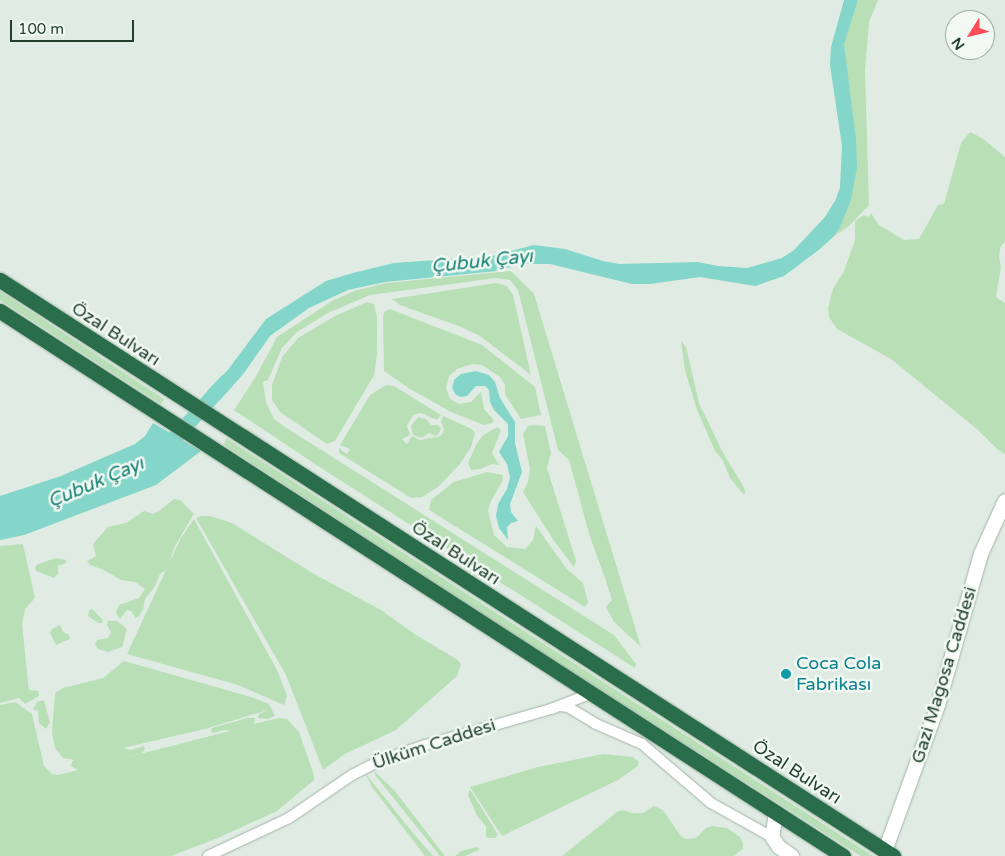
<!DOCTYPE html>
<html>
<head>
<meta charset="utf-8">
<style>
  body { margin:0 }
  #map { position:relative; width:1005px; height:856px; overflow:hidden; background:#e0ece3; font-family:"Varela Round",sans-serif }
  div>[style] { position:absolute }
  .green>* { inset:0; background:#b9dfb7 }
  .water>* { inset:0; background:#83d6c9 }
  .river>* { height:15px; margin:-7.5px; padding:0 7.5px; transform-origin:7.5px; border-radius:7.5px; background:#83d6c9 }
  .roads { filter:drop-shadow(0 0 1px #a2b4a8) drop-shadow(0 0 1px #a2b4a8) }
  .street>* { height:10px; margin:-5px; padding:0 5px; transform-origin:5px; border-radius:5px; background:#fff }
  .secondary>* { height:14px; margin:-7px; padding:0 7px; transform-origin:7px; border-radius:7px; background:#fff }
  .highway>* { height:15px; margin:-7.5px; padding:0 7.5px; transform-origin:7.5px; border-radius:7.5px; background:#296d4a }
  .dots>* { width:14px; height:14px; translate:-50% -50%; box-sizing:border-box; border:2px solid #f1f9f2; border-radius:50% }
  span { translate:-50% -50%; white-space:nowrap; text-align:center; line-height:1.15; -webkit-text-stroke:5px #f1f9f2; paint-order:stroke }
  .street-label { font-size:18px; color:#1f3e2c }
  .culture-label { font-size:18px; color:#0d838f }
  .left { translate:0 -50%; text-align:left }
  .water-label { font-size:19px; color:#147f70; font-style:italic }
  .north { position:absolute; left:945px; top:10px; width:50px; height:50px; box-sizing:border-box; background:#f1f9f2; border:1px solid #9daea3; border-radius:50%; rotate:234deg; font-size:14px; font-weight:700; line-height:20px; text-align:center; color:#1f3e2c }
  .north::after { content:''; display:block; margin:auto; width:18px; height:22px; background:#fd4d58; clip-path:polygon(50% 0,100% 100%,50% 72%,0 100%) }
  .scale { position:absolute; left:10px; top:20px; width:124px; height:22px; box-sizing:border-box; border:2px solid #1f3e2c; border-top:0; padding-left:6px; font-size:15px; line-height:18px; white-space:nowrap; color:#1f3e2c; -webkit-text-stroke:4px #f1f9f2; paint-order:stroke }
</style>
</head>
<body>
<div id="map">
  <div class="green">
    <div style="clip-path:polygon(854px 0,878px 0,869px 22px,865px 70px,869px 205px,848px 227px,823px 243px,849px 199px,842px 52px,845px 32px)"></div>
    <div style="clip-path:polygon(970px 132px,982px 138px,1005px 157px,1005px 241px,1000px 248px,999px 257px,1001px 267px,996px 297px,1005px 303px,1005px 454px,997px 449px,978px 430px,891px 359px,837px 329px,829px 317px,828px 308px,833px 289px,844px 271px,855px 240px,855px 221px,864px 215px,869px 217px,871px 213px,879px 225px,904px 240px,919px 239px,938px 205px,944px 204px,961px 143px)"></div>
    <div style="clip-path:polygon(511px 271px,534px 294px,641px 647px,614px 622px,606px 607px,612px 600px,605px 578px,590px 537px,569px 460px,558px 450px,518px 290px,510px 280px,496px 278px,370px 295px,328px 313px,297px 332px,282px 348px,268px 380px,263px 382px,266px 402px,274px 419px,285px 427px,614px 635px,636px 664px,635px 668px,321px 468px,234px 410px,255px 378px,277px 337px,332px 301px,354px 291px,386px 283px)"></div>
    <div style="clip-path:polygon(496px 283px,507px 286px,513px 295px,531px 375px,480px 336px,461px 327px,400px 305px,392px 299px)"></div>
    <div style="clip-path:polygon(0 291px,164px 399px,161px 404px,0 300px)"></div>
    <div style="clip-path:polygon(367px 302px,374px 304px,377px 317px,377px 355px,374px 375px,335px 441px,327px 444px,280px 412px,272px 400px,272px 385px,282px 357px,298px 338px,335px 316px)"></div>
    <div style="clip-path:polygon(390px 309px,482px 345px,535px 387px,541px 415px,521px 419px,505px 394px,505px 385px,500px 377px,482px 365px,472px 364px,457px 369px,449px 376px,446px 388px,450px 399px,459px 404px,471px 402px,481px 392px,484px 409px,494px 420px,492px 423px,484px 425px,451px 412px,410px 389px,384px 371px,383px 318px,384px 312px)"></div>
    <div style="clip-path:polygon(681px 341px,686px 347px,699px 403px,722px 451px,743px 486px,746px 493px,743px 494px,730px 478px,722px 459px,715px 451px,697px 410px,685px 370px)"></div>
    <div style="clip-path:polygon(386px 385px,394px 386px,441px 415px,437px 420px,421px 413px,413px 415px,407px 426px,410px 435px,402px 439px,407px 444px,412px 436px,420px 440px,441px 436px,444px 430px,441px 421px,443px 416px,472px 429px,475px 433px,471px 447px,460px 464px,438px 487px,422px 497px,411px 498px,339px 453px,339px 448px,347px 454px,350px 449px,340px 445px,370px 395px)"></div>
    <div style="clip-path:polygon(418px 417px,426px 419px,431px 425px,438px 425px,441px 428px,439px 434px,435px 436px,429px 433px,422px 438px,413px 435px,411px 426px)"></div>
    <div style="clip-path:polygon(533px 425px,545px 426px,551px 453px,547px 468px,576px 561px,574px 567px,554px 541px,523px 492px,528px 482px,530px 469px,523px 434px,528px 426px)"></div>
    <div style="clip-path:polygon(497px 427px,501px 430px,492px 453px,499px 465px,492px 464px,480px 469px,471px 470px,468px 463px,476px 445px,482px 436px)"></div>
    <div style="clip-path:polygon(226px 438px,532px 636px,873px 856px,861px 856px,527px 643px,224px 445px)"></div>
    <div style="clip-path:polygon(487px 472px,503px 475px,502px 482px,491px 501px,488px 511px,494px 535px,507px 547px,525px 549px,533px 540px,536px 526px,566px 568px,583px 583px,588px 602px,585px 607px,429px 510px,431px 500px,454px 482px)"></div>
    <div style="clip-path:polygon(174px 499px,180px 500px,194px 514px,175px 546px,169px 563px,181px 538px,194px 519px,278px 672px,287px 696px,284px 705px,238px 685px,127px 654px,166px 570px,160px 574px,154px 588px,145px 599px,143px 610px,139px 616px,136px 618px,131px 611px,127px 610px,120px 619px,116px 613px,119px 605px,139px 598px,145px 589px,135px 582px,121px 580px,104px 570px,90px 565px,87px 561px,96px 556px,93px 544px,108px 527px,126px 523px,144px 511px,153px 514px,159px 511px)"></div>
    <div style="clip-path:polygon(202px 516px,210px 516px,232px 523px,314px 574px,381px 610px,416px 635px,458px 660px,461px 664px,457px 676px,396px 730px,345px 754px,323px 770px,286px 675px,196px 518px)"></div>
    <div style="clip-path:polygon(23px 544px,35px 598px,25px 609px,22px 624px,28px 682px,29px 690px,38px 691px,39px 696px,25px 704px,19px 698px,0 703px,0 546px)"></div>
    <div style="clip-path:polygon(56px 558px,66px 560px,66px 563px,58px 566px,58px 574px,54px 578px,36px 571px,35px 567px,38px 564px)"></div>
    <div style="clip-path:polygon(92px 609px,103px 620px,102px 623px,98px 623px,88px 616px,89px 611px)"></div>
    <div style="clip-path:polygon(108px 621px,117px 621px,127px 629px,122px 647px,108px 652px,98px 649px,95px 644px,97px 640px,108px 638px,111px 632px,107px 625px)"></div>
    <div style="clip-path:polygon(60px 625px,63px 632px,69px 635px,70px 639px,56px 645px,50px 633px,52px 629px)"></div>
    <div style="clip-path:polygon(124px 661px,251px 697px,269px 704px,275px 716px,268px 719px,258px 718px,259px 714px,268px 710px,205px 729px,123px 748px,130px 750px,144px 746px,145px 749px,142px 753px,124px 758px,230px 731px,224px 730px,213px 733px,211px 731px,212px 728px,247px 718px,255px 718px,254px 724px,279px 718px,287px 719px,299px 732px,314px 775px,314px 780px,277px 811px,218px 838px,171px 856px,0 856px,0 705px,15px 702px,32px 714px,44px 766px,52px 774px,58px 775px,78px 770px,71px 766px,73px 760px,63px 758px,55px 748px,52px 733px,55px 693px,63px 688px,103px 678px)"></div>
    <div style="clip-path:polygon(44px 700px,50px 722px,46px 729px,39px 723px,38px 711px,33px 709px,37px 702px)"></div>
    <div style="clip-path:polygon(603px 754px,633px 757px,639px 762px,638px 766px,618px 780px,502px 836px,470px 787px,538px 767px)"></div>
    <div style="clip-path:polygon(375px 772px,394px 790px,445px 856px,440px 856px,375px 775px)"></div>
    <div style="clip-path:polygon(365px 773px,413px 833px,433px 856px,425px 856px,372px 787px)"></div>
    <div style="clip-path:polygon(470px 789px,498px 835px,495px 838px,488px 838px,486px 836px,486px 826px,477px 816px,468px 795px)"></div>
    <div style="clip-path:polygon(654px 806px,663px 810px,680px 835px,686px 839px,696px 838px,706px 828px,712px 826px,727px 828px,740px 837px,743px 843px,743px 849px,733px 856px,562px 856px,617px 812px,622px 810px,632px 813px,643px 813px)"></div>
    <div style="clip-path:polygon(477px 847px,480px 849px,465px 856px,455px 856px,461px 851px)"></div>
  </div>
  <div class="water">
    <div style="clip-path:polygon(844px 0,858px 0,844px 44px,856px 139px,857px 167px,851px 200px,840px 227px,834px 236px,820px 249px,784px 276px,755px 286px,700px 277px,650px 284px,632px 284px,550px 264px,520px 264px,497px 271px,385px 282px,348px 290px,309px 308px,270px 336px,244px 373px,220px 400px,207px 391px,227px 371px,266px 319px,326px 281px,353px 273px,394px 263px,492px 256px,534px 245px,565px 249px,603px 261px,619px 264px,698px 262px,718px 266px,747px 268px,782px 258px,794px 250px,825px 217px,836px 199px,840px 187px,842px 146px,830px 65px,831px 47px)"></div>
    <div style="clip-path:polygon(476px 371px,489px 375px,495px 382px,500px 398px,515px 422px,515px 443px,522px 472px,510px 504px,511px 512px,518px 521px,511px 523px,507px 527px,508px 540px,499px 528px,496px 516px,498px 504px,507px 489px,510px 478px,507px 464px,499px 452px,508px 436px,508px 424px,494px 410px,490px 402px,489px 390px,485px 386px,476px 386px,467px 396px,461px 397px,456px 395px,452px 388px,454px 380px,461px 374px)"></div>
    <div style="clip-path:polygon(153px 423px,201px 451px,156px 485px,24px 535px,0 540px,0 496px,61px 476px,135px 444px,145px 436px)"></div>
  </div>
  <div class="river">
    <div style="left:162px;top:451px;width:95px;rotate:-47.6deg"></div>
  </div>
  <div class="roads">
    <div class="street">
      <div style="left:560px;top:706px;width:8px;rotate:7deg"></div>
      <div style="left:568px;top:707px;width:33px;rotate:31deg"></div>
      <div style="left:596px;top:724px;width:50px;rotate:23.5deg"></div>
      <div style="left:642px;top:744px;width:91px;rotate:40.5deg"></div>
      <div style="left:711px;top:803px;width:70px;rotate:29.1deg"></div>
      <div style="left:208px;top:856px;width:89px;rotate:-25.1deg"></div>
      <div style="left:289px;top:818px;width:76px;rotate:-34.3deg"></div>
      <div style="left:352px;top:775px;width:34px;rotate:-27deg"></div>
      <div style="left:382px;top:760px;width:42px;rotate:-19.3deg"></div>
      <div style="left:422px;top:746px;width:134px;rotate:-16deg"></div>
      <div style="left:551px;top:709px;width:42px;rotate:-21deg"></div>
    </div>
    <div class="secondary">
      <div style="left:776px;top:813px;width:24px;rotate:99deg"></div>
      <div style="left:772px;top:837px;width:12px;rotate:55deg"></div>
      <div style="left:779px;top:847px;width:16px;rotate:35deg"></div>
      <div style="left:885px;top:851px;width:155px;rotate:-70deg"></div>
      <div style="left:938px;top:705px;width:157px;rotate:-74.1deg"></div>
      <div style="left:981px;top:554px;width:58px;rotate:-65.6deg"></div>
    </div>
    <div class="highway">
      <div style="left:0;top:280px;width:1063px;rotate:32.82deg"></div>
      <div style="left:0;top:311px;width:1004px;rotate:32.88deg"></div>
    </div>
  </div>
  <div class="dots">
    <div style="left:786px;top:674px;background:#0f9aa8"></div>
  </div>
  <div class="street-label">
    <span style="left:116px;top:334px;rotate:33deg">Özal Bulvarı</span>
    <span style="left:456px;top:553px;rotate:33deg">Özal Bulvarı</span>
    <span style="left:944px;top:675px;rotate:-73deg">Gazi Magosa Caddesi</span>
    <span style="left:434px;top:744px;rotate:-18deg">Ülküm Caddesi</span>
    <span style="left:797px;top:772px;rotate:33deg">Özal Bulvarı</span>
  </div>
  <div class="culture-label">
    <span class="left" style="left:796px;top:674px">Coca Cola<br>Fabrikası</span>
  </div>
  <div class="water-label">
    <span style="left:482px;top:262px;rotate:-6deg">Çubuk Çayı</span>
    <span style="left:96px;top:483px;rotate:-23deg">Çubuk Çayı</span>
  </div>
  <div class="north">N</div>
  <div class="scale">100 m</div>
</div>
</body>
</html>
